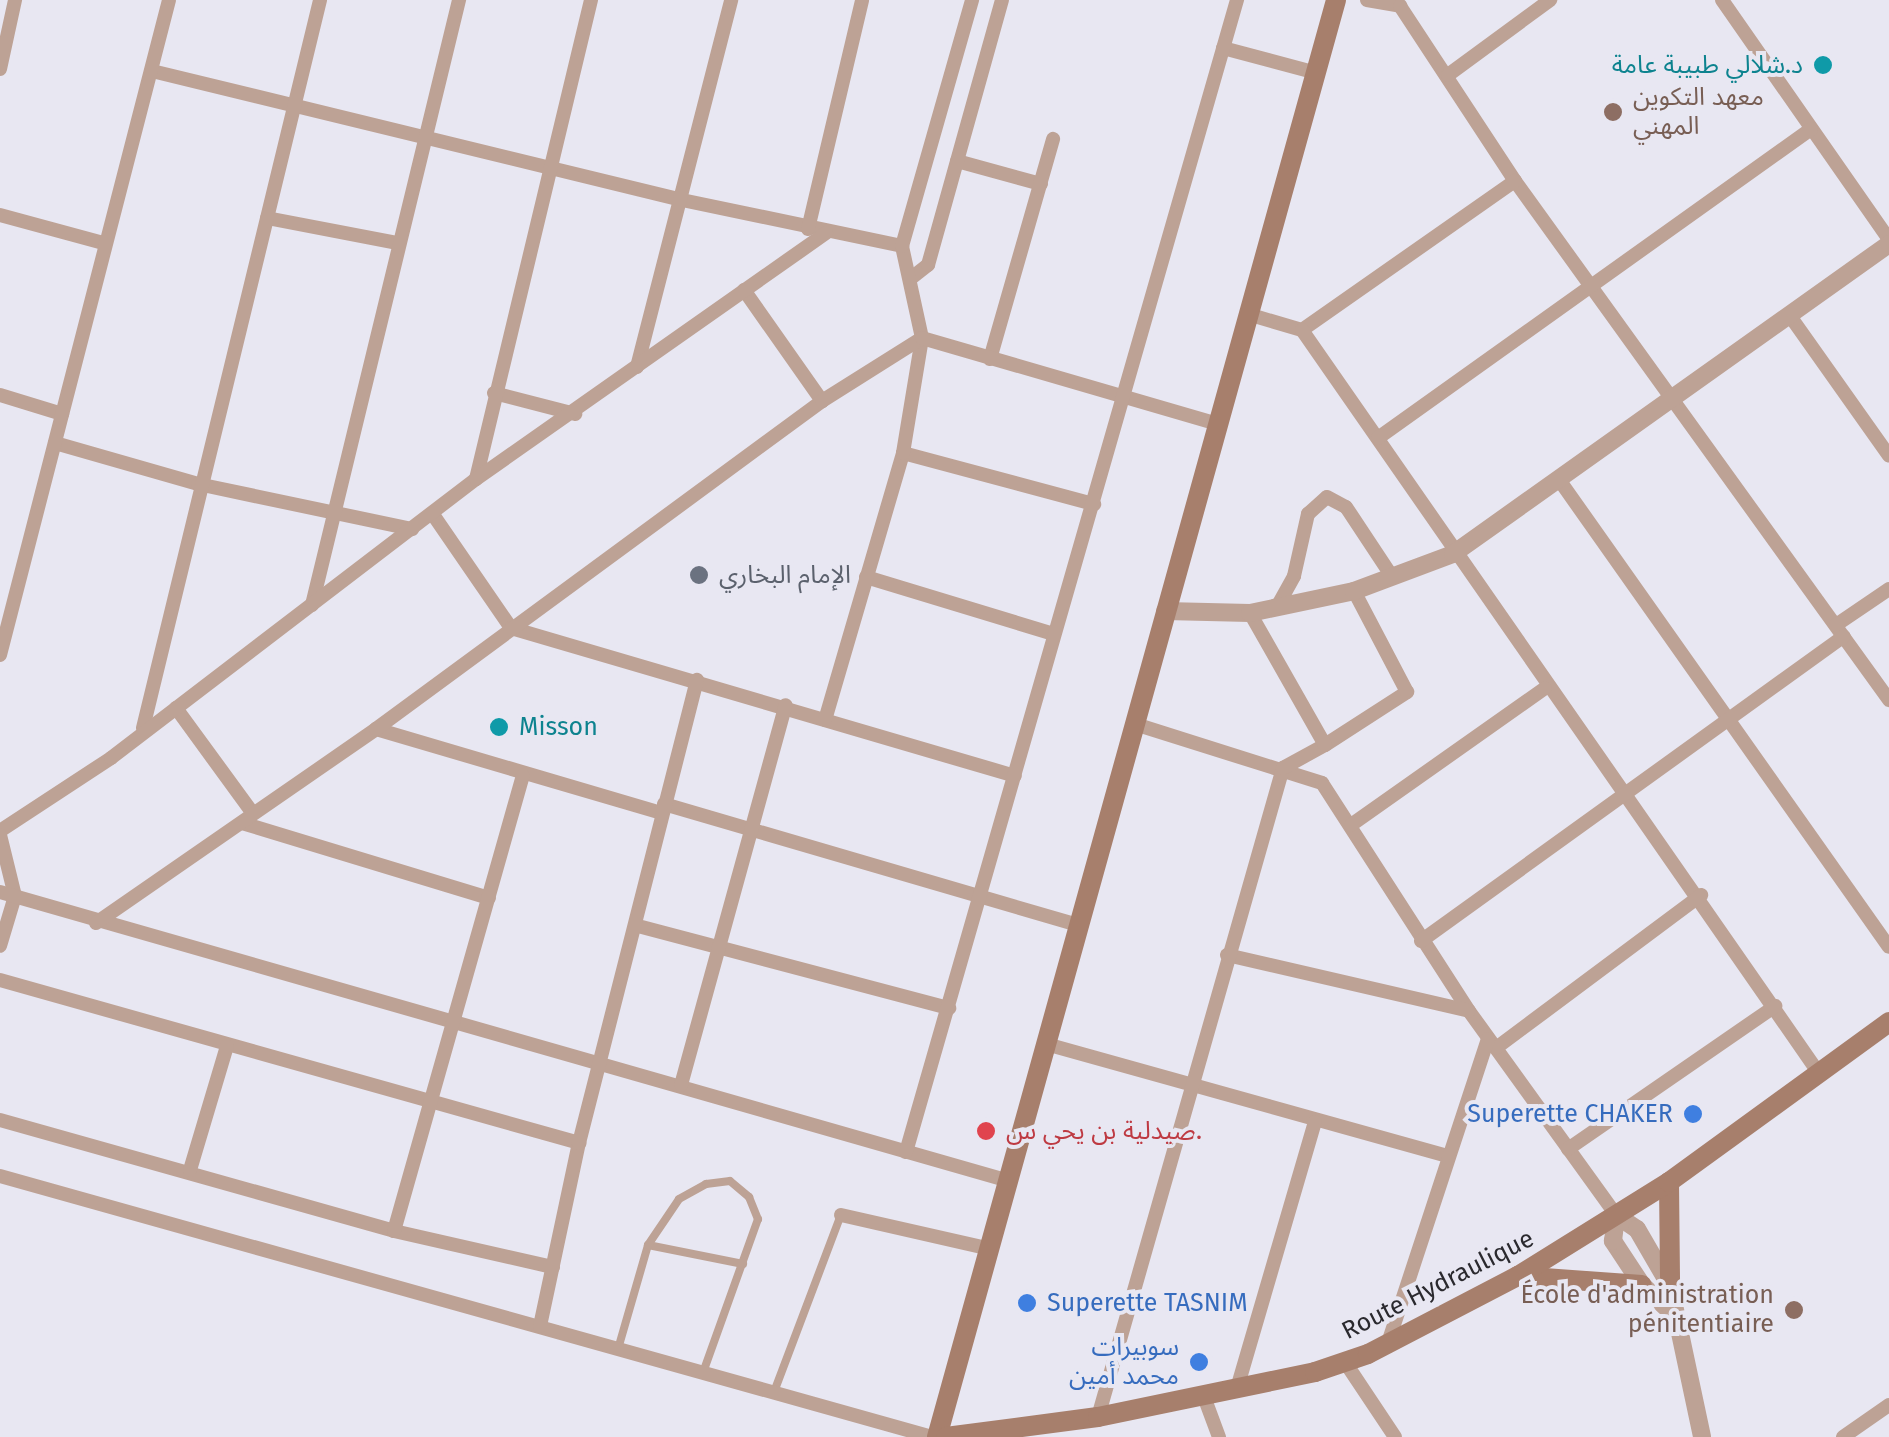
<!DOCTYPE html>
<html>
<head>
<meta charset="utf-8">
<style>
  body { margin:0 }
  #map { position:relative; width:1889px; height:1437px; overflow:hidden; background:#e8e7f2; font-family:"Fira Sans","Noto Sans Arabic",sans-serif }
  div>[style] { position:absolute }
  .service>* { height:8px; margin:-4px; padding:0 4px; transform-origin:4px; border-radius:4px; background:#bda295 }
  .minor>* { height:14px; margin:-7px; padding:0 7px; transform-origin:7px; border-radius:7px; background:#bda295 }
  .tertiary>* { height:18px; margin:-9px; padding:0 9px; transform-origin:9px; border-radius:9px; background:#bda295 }
  .secondary>* { height:20px; margin:-10px; padding:0 10px; transform-origin:10px; border-radius:10px; background:#a77f6c }
  .dots>* { width:28px; height:28px; translate:-50% -50%; box-sizing:border-box; border:5px solid #e8e7f2; border-radius:50% }
  span { translate:-50% -50%; white-space:nowrap; text-align:center; line-height:1.15; -webkit-text-stroke:8px #e8e7f2; paint-order:stroke }
  .culture-label { font-size:25px; color:#0d838f }
  .right { translate:-100% -50%; text-align:right }
  .left { translate:0 -50%; text-align:left }
  .education-label { font-size:25px; color:#785e54 }
  .worship-label { font-size:25px; color:#5b616d }
  .shop-label { font-size:25px; color:#366cbe }
  .health-label { font-size:25px; color:#be3a42 }
  .street-label { font-size:25px; color:#2a292e }
</style>
</head>
<body>
<div id="map">
  <div class="service">
    <div style="left:648px;top:1245px;width:97px;rotate:11.3deg"></div>
    <div style="left:618px;top:1349px;width:108px;rotate:-73.9deg"></div>
    <div style="left:648px;top:1245px;width:55px;rotate:-56deg"></div>
    <div style="left:679px;top:1199px;width:31px;rotate:-29deg"></div>
    <div style="left:706px;top:1184px;width:24px;rotate:-7deg"></div>
    <div style="left:730px;top:1181px;width:25px;rotate:40deg"></div>
    <div style="left:749px;top:1197px;width:24px;rotate:68deg"></div>
    <div style="left:758px;top:1219px;width:160px;rotate:109.7deg"></div>
    <div style="left:774px;top:1392px;width:189px;rotate:-69.3deg"></div>
  </div>
  <div class="minor">
    <div style="left:1367px;top:0;width:34px;rotate:10deg"></div>
    <div style="left:1400px;top:6px;width:209px;rotate:56.7deg"></div>
    <div style="left:1515px;top:181px;width:640px;rotate:54.22deg"></div>
    <div style="left:1722px;top:0;width:292px;rotate:55.1deg"></div>
    <div style="left:1223px;top:48px;width:97px;rotate:14.9deg"></div>
    <div style="left:0;top:69px;width:71px;rotate:-77.7deg"></div>
    <div style="left:152px;top:71px;width:545px;rotate:13.68deg"></div>
    <div style="left:682px;top:200px;width:225px;rotate:11.8deg"></div>
    <div style="left:1448px;top:75px;width:127px;rotate:-36.3deg"></div>
    <div style="left:957px;top:161px;width:87px;rotate:15.3deg"></div>
    <div style="left:0;top:215px;width:107px;rotate:15.2deg"></div>
    <div style="left:267px;top:218px;width:132px;rotate:10.9deg"></div>
    <div style="left:808px;top:229px;width:235px;rotate:-76.7deg"></div>
    <div style="left:910px;top:279px;width:23px;rotate:-38deg"></div>
    <div style="left:928px;top:265px;width:275px;rotate:-74.4deg"></div>
    <div style="left:744px;top:290px;width:136px;rotate:54.9deg"></div>
    <div style="left:1251px;top:315px;width:53px;rotate:16.4deg"></div>
    <div style="left:1302px;top:330px;width:260px;rotate:-35deg"></div>
    <div style="left:1790px;top:316px;width:171px;rotate:54.7deg"></div>
    <div style="left:1302px;top:330px;width:904px;rotate:55.18deg"></div>
    <div style="left:990px;top:359px;width:229px;rotate:-74deg"></div>
    <div style="left:637px;top:367px;width:379px;rotate:-75.6deg"></div>
    <div style="left:494px;top:393px;width:84px;rotate:14.5deg"></div>
    <div style="left:0;top:395px;width:65px;rotate:17deg"></div>
    <div style="left:1378px;top:438px;width:532px;rotate:-35.51deg"></div>
    <div style="left:55px;top:443px;width:149px;rotate:16deg"></div>
    <div style="left:198px;top:484px;width:219px;rotate:11.9deg"></div>
    <div style="left:903px;top:453px;width:198px;rotate:15deg"></div>
    <div style="left:476px;top:479px;width:493px;rotate:-76.5deg"></div>
    <div style="left:1560px;top:481px;width:570px;rotate:54.78deg"></div>
    <div style="left:434px;top:516px;width:136px;rotate:55.5deg"></div>
    <div style="left:511px;top:628px;width:525px;rotate:16.36deg"></div>
    <div style="left:866px;top:577px;width:196px;rotate:16.9deg"></div>
    <div style="left:312px;top:605px;width:623px;rotate:-76.34deg"></div>
    <div style="left:1277px;top:607px;width:35px;rotate:-61deg"></div>
    <div style="left:1294px;top:576px;width:64px;rotate:-77.3deg"></div>
    <div style="left:1308px;top:514px;width:25px;rotate:-42deg"></div>
    <div style="left:1327px;top:497px;width:21px;rotate:28deg"></div>
    <div style="left:1346px;top:507px;width:82px;rotate:56.5deg"></div>
    <div style="left:1836px;top:625px;width:64px;rotate:-34.2deg"></div>
    <div style="left:0;top:655px;width:676px;rotate:-75.53deg"></div>
    <div style="left:176px;top:708px;width:127px;rotate:53.9deg"></div>
    <div style="left:825px;top:720px;width:278px;rotate:-73.7deg"></div>
    <div style="left:903px;top:453px;width:117px;rotate:-80.6deg"></div>
    <div style="left:922px;top:338px;width:94px;rotate:-102.3deg"></div>
    <div style="left:902px;top:246px;width:256px;rotate:-74.1deg"></div>
    <div style="left:1138px;top:725px;width:193px;rotate:17.5deg"></div>
    <div style="left:1322px;top:783px;width:271px;rotate:57.2deg"></div>
    <div style="left:1469px;top:1011px;width:251px;rotate:54.2deg"></div>
    <div style="left:143px;top:728px;width:749px;rotate:-76.33deg"></div>
    <div style="left:376px;top:729px;width:298px;rotate:16.4deg"></div>
    <div style="left:1325px;top:745px;width:98px;rotate:-32.9deg"></div>
    <div style="left:1407px;top:692px;width:114px;rotate:-117.7deg"></div>
    <div style="left:664px;top:804px;width:434px;rotate:16.3deg"></div>
    <div style="left:242px;top:823px;width:258px;rotate:16.9deg"></div>
    <div style="left:1351px;top:825px;width:237px;rotate:-35.2deg"></div>
    <div style="left:0;top:831px;width:133px;rotate:-33.3deg"></div>
    <div style="left:111px;top:758px;width:459px;rotate:-37.4deg"></div>
    <div style="left:476px;top:479px;width:428px;rotate:-35.1deg"></div>
    <div style="left:0;top:835px;width:63px;rotate:76.2deg"></div>
    <div style="left:15px;top:896px;width:52px;rotate:106.7deg"></div>
    <div style="left:0;top:892px;width:1046px;rotate:15.98deg"></div>
    <div style="left:96px;top:923px;width:341px;rotate:-34.7deg"></div>
    <div style="left:376px;top:729px;width:554px;rotate:-36.33deg"></div>
    <div style="left:822px;top:401px;width:118px;rotate:-32.2deg"></div>
    <div style="left:922px;top:338px;width:308px;rotate:16.2deg"></div>
    <div style="left:638px;top:926px;width:322px;rotate:14.8deg"></div>
    <div style="left:1421px;top:941px;width:521px;rotate:-35.79deg"></div>
    <div style="left:1227px;top:955px;width:248px;rotate:13deg"></div>
    <div style="left:0;top:980px;width:602px;rotate:15.72deg"></div>
    <div style="left:1046px;top:1044px;width:415px;rotate:15.6deg"></div>
    <div style="left:1496px;top:1048px;width:256px;rotate:-36.7deg"></div>
    <div style="left:681px;top:1085px;width:394px;rotate:-74.6deg"></div>
    <div style="left:0;top:1120px;width:409px;rotate:15.7deg"></div>
    <div style="left:394px;top:1231px;width:163px;rotate:12.8deg"></div>
    <div style="left:1568px;top:1149px;width:252px;rotate:-34.6deg"></div>
    <div style="left:906px;top:1152px;width:1199px;rotate:-73.97deg"></div>
    <div style="left:190px;top:1170px;width:129px;rotate:-73.4deg"></div>
    <div style="left:0;top:1176px;width:968px;rotate:15.64deg"></div>
    <div style="left:841px;top:1215px;width:154px;rotate:12.8deg"></div>
    <div style="left:394px;top:1231px;width:473px;rotate:-74.2deg"></div>
    <div style="left:540px;top:1326px;width:187px;rotate:-78deg"></div>
    <div style="left:579px;top:1143px;width:478px;rotate:-75.7deg"></div>
    <div style="left:1388px;top:1343px;width:320px;rotate:-71.8deg"></div>
    <div style="left:1345px;top:1362px;width:90px;rotate:56.3deg"></div>
    <div style="left:1238px;top:1385px;width:274px;rotate:-73.7deg"></div>
    <div style="left:1203px;top:1394px;width:46px;rotate:69.6deg"></div>
    <div style="left:1098px;top:1417px;width:675px;rotate:-74.09deg"></div>
    <div style="left:1283px;top:768px;width:48px;rotate:-28.7deg"></div>
    <div style="left:1325px;top:745px;width:152px;rotate:-119.6deg"></div>
    <div style="left:1843px;top:1437px;width:56px;rotate:-34.8deg"></div>
  </div>
  <div class="tertiary">
    <div style="left:1165px;top:611px;width:85px;rotate:1.3deg"></div>
    <div style="left:1250px;top:613px;width:106px;rotate:-11.9deg"></div>
    <div style="left:1354px;top:591px;width:106px;rotate:-20.5deg"></div>
    <div style="left:1453px;top:554px;width:535px;rotate:-35.41deg"></div>
    <div style="left:1673px;top:1314px;width:42px;rotate:-136.9deg"></div>
    <div style="left:1642px;top:1285px;width:53px;rotate:-123.4deg"></div>
    <div style="left:1613px;top:1241px;width:26px;rotate:-83deg"></div>
    <div style="left:1616px;top:1215px;width:25px;rotate:34deg"></div>
    <div style="left:1637px;top:1229px;width:66px;rotate:59.9deg"></div>
    <div style="left:1670px;top:1286px;width:154px;rotate:78deg"></div>
  </div>
  <div class="secondary">
    <div style="left:1669px;top:1182px;width:104px;rotate:89.4deg"></div>
    <div style="left:1518px;top:1276px;width:124px;rotate:4.2deg"></div>
    <div style="left:937px;top:1437px;width:1491px;rotate:-74.48deg"></div>
    <div style="left:946px;top:1437px;width:153px;rotate:-7.5deg"></div>
    <div style="left:1098px;top:1417px;width:222px;rotate:-11.7deg"></div>
    <div style="left:1315px;top:1372px;width:56px;rotate:-18.8deg"></div>
    <div style="left:1368px;top:1354px;width:169px;rotate:-27.5deg"></div>
    <div style="left:1518px;top:1276px;width:178px;rotate:-31.9deg"></div>
    <div style="left:1669px;top:1182px;width:272px;rotate:-36deg"></div>
  </div>
  <div class="dots">
    <div style="left:1823px;top:65px;background:#0f9aa8"></div>
    <div style="left:1613px;top:112px;background:#8d6e63"></div>
    <div style="left:699px;top:575px;background:#6b7280"></div>
    <div style="left:499px;top:727px;background:#0f9aa8"></div>
    <div style="left:1693px;top:1114px;background:#3f7fe0"></div>
    <div style="left:986px;top:1131px;background:#e0444e"></div>
    <div style="left:1027px;top:1303px;background:#3f7fe0"></div>
    <div style="left:1794px;top:1310px;background:#8d6e63"></div>
    <div style="left:1199px;top:1362px;background:#3f7fe0"></div>
  </div>
  <div class="culture-label">
    <span class="right" style="left:1803px;top:65px">د.شلالي طبيبة عامة</span>
    <span class="left" style="left:519px;top:727px">Misson</span>
  </div>
  <div class="education-label">
    <span class="left" style="left:1633px;top:112px">معهد التكوين<br>المهني</span>
    <span class="right" style="left:1774px;top:1310px">École d'administration<br>pénitentiaire</span>
  </div>
  <div class="worship-label">
    <span class="left" style="left:719px;top:575px">الإمام البخاري</span>
  </div>
  <div class="shop-label">
    <span class="right" style="left:1673px;top:1114px">Superette CHAKER</span>
    <span class="left" style="left:1047px;top:1303px">Superette TASNIM</span>
    <span class="right" style="left:1179px;top:1362px">سوبيرات<br>محمد أمين</span>
  </div>
  <div class="health-label">
    <span class="left" style="left:1006px;top:1131px">صيدلية بن يحي س.</span>
  </div>
  <div class="street-label">
    <span style="left:1438px;top:1285px;rotate:-27deg">Route Hydraulique</span>
  </div>
</div>
</body>
</html>
